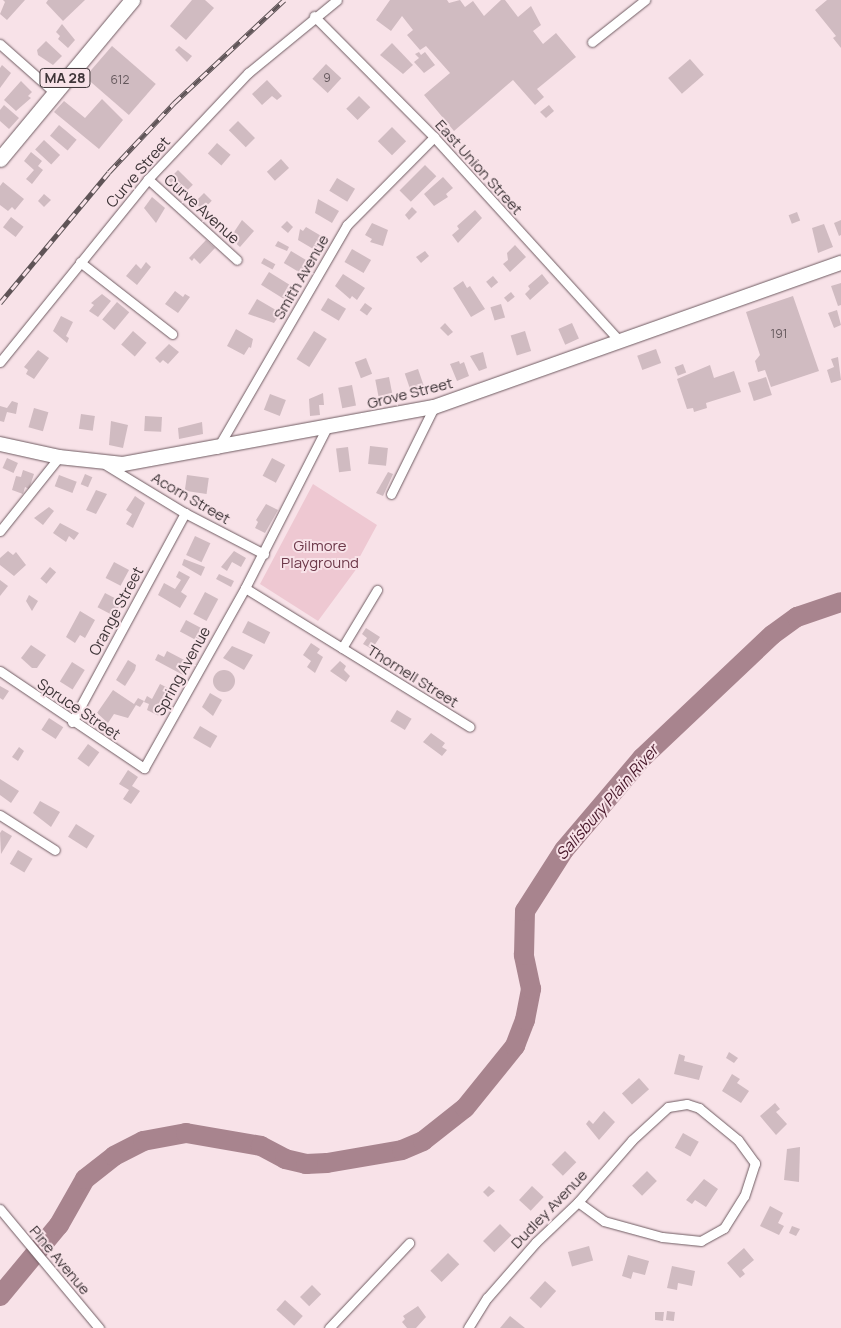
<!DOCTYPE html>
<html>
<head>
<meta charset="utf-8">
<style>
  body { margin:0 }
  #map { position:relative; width:841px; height:1328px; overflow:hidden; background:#f8e2e8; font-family:Manrope,sans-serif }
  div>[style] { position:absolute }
  .green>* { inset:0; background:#eec8d2 }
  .river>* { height:20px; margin:-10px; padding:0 10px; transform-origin:10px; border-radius:10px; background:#a8848e }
  .building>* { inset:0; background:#d0bbc1; transform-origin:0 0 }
  .round { border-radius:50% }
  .roads { filter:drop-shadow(0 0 1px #6f5c62) drop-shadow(0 0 1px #6f5c62) }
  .minor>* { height:9px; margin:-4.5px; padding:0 4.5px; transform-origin:4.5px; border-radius:4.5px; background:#fff }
  .secondary>* { height:14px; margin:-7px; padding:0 7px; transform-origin:7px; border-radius:7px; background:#fff }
  .primary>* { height:15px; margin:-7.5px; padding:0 7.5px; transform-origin:7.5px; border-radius:7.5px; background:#fff }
  .rail>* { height:5px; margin-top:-2.5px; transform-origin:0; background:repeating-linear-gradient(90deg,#f8e2e8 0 9px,#5f5457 0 18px); box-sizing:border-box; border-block:1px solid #5f5457 }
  span { translate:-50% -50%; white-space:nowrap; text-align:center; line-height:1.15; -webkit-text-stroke:4px #f8e2e8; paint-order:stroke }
  .number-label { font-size:12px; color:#62565a }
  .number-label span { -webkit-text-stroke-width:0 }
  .shield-label span { padding:1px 4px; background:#f8e2e8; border:1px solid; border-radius:4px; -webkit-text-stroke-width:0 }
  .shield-label { font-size:14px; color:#3e3538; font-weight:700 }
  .street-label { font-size:15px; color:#3e3538 }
  .park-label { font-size:15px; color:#6d394a }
  .water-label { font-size:16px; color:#471729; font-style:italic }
</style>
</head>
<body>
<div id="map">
  <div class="green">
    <div style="clip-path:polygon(313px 484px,377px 525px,357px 562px,360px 564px,318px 621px,260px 584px)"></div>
  </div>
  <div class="river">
    <div style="left:0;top:1296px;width:92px;rotate:-50.3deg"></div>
    <div style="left:59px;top:1225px;width:53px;rotate:-60.5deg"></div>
    <div style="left:85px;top:1179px;width:37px;rotate:-38deg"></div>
    <div style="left:114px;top:1156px;width:33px;rotate:-27deg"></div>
    <div style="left:143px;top:1141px;width:44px;rotate:-10.5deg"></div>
    <div style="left:186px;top:1133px;width:76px;rotate:9.8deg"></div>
    <div style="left:261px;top:1146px;width:27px;rotate:28deg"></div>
    <div style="left:285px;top:1159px;width:22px;rotate:13deg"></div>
    <div style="left:306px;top:1164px;width:21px;rotate:-3deg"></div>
    <div style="left:327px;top:1163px;width:76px;rotate:-9.8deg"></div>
    <div style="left:402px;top:1150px;width:23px;rotate:-23deg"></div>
    <div style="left:423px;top:1141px;width:53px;rotate:-38.2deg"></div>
    <div style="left:465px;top:1108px;width:80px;rotate:-51.1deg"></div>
    <div style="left:515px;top:1046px;width:28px;rotate:-69deg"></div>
    <div style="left:525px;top:1020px;width:32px;rotate:-79deg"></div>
    <div style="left:531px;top:989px;width:35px;rotate:-102deg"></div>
    <div style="left:524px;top:955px;width:44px;rotate:-88.7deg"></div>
    <div style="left:525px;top:911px;width:72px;rotate:-57.4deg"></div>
    <div style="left:564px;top:850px;width:121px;rotate:-49.7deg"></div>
    <div style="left:642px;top:758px;width:179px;rotate:-43.4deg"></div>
    <div style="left:772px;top:635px;width:31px;rotate:-36deg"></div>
    <div style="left:797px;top:617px;width:46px;rotate:-18.8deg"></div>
  </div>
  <div class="building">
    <div style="clip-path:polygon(3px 0,25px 0,7px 20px,0 14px,5px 2px)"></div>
    <div style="clip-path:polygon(48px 0,85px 0,63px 21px,46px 3px)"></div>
    <div style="clip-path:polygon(192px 0,205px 0,214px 8px,186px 40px,170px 26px)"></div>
    <div style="clip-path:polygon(390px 0,447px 0,449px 3px,460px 0,465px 7px,473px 1px,484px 16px,501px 0,505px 0,518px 17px,531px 6px,541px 25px,533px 31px,543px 44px,556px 33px,576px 57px,537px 89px,544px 97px,535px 105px,513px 80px,454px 131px,424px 95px,450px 73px,426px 46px,420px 50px,407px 35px,413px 30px,402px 16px,391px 31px,376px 20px)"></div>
    <div style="clip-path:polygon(827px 0,841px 0,841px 48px,833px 38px,836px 36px,815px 10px)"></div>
    <div style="clip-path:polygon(62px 24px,75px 40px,68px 48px,58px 39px,60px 36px,56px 32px)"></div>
    <div style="clip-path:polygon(46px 41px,62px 56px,53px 65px,38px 55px,37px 50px)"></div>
    <div style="clip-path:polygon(392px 43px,413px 65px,403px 74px,380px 55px)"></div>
    <div style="left:112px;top:46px;width:58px;height:41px;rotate:41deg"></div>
    <div style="clip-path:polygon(179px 46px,192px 56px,187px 62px,175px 50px)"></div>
    <div style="clip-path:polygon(419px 52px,421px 55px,425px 52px,435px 65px,424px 73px,414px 62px,419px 58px,415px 54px)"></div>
    <div style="left:690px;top:59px;width:21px;height:29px;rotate:49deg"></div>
    <div style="left:326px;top:64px;width:21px;height:20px;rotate:43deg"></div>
    <div style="clip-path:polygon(2px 65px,11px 73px,0 88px,0 68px)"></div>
    <div style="clip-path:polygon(267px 80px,282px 96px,277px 100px,272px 96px,262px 105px,252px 94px)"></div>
    <div style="clip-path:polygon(21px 81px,32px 92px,28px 96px,31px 98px,16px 111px,4px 100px)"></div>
    <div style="left:359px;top:96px;width:16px;height:18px;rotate:45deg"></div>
    <div style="clip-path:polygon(102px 99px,123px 120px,99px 149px,54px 112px,64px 101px,85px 118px)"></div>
    <div style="clip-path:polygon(4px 105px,19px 118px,9px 129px,0 121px,0 110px)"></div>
    <div style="clip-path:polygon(549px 105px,554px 111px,546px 118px,540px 112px)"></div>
    <div style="left:238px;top:121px;width:24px;height:13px;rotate:45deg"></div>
    <div style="left:59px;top:125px;width:23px;height:14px;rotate:40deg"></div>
    <div style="left:392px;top:127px;width:20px;height:20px;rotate:45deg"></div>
    <div style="left:44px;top:140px;width:22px;height:13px;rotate:43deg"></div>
    <div style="left:217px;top:143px;width:18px;height:14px;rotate:41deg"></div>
    <div style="clip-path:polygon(31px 152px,42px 161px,38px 166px,43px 170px,32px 184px,26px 179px,34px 170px,24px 161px)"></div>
    <div style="left:281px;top:159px;width:12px;height:19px;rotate:48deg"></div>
    <div style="left:425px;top:165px;width:16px;height:36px;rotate:45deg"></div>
    <div style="left:178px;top:170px;width:21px;height:14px;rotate:45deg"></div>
    <div style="clip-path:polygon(443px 177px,453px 188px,446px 194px,448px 197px,434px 206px,424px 194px)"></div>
    <div style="left:337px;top:178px;width:21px;height:15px;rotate:31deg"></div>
    <div style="clip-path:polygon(3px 182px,24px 199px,15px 210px,12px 207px,8px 211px,0 205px,0 186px)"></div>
    <div style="left:204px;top:193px;width:11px;height:13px;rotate:45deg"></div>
    <div style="clip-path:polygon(44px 194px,51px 200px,44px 207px,38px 201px)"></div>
    <div style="clip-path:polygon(152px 197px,165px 208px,156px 223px,144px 208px)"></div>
    <div style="clip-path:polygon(318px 199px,339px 211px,332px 223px,315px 213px)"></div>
    <div style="clip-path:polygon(412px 207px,417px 212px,409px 220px,405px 215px)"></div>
    <div style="clip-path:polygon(475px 210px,482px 218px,458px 243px,452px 235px,459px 229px,457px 226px)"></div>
    <div style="left:797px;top:212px;width:9px;height:9px;rotate:69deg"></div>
    <div style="left:11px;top:217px;width:16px;height:13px;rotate:38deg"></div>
    <div style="clip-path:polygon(242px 220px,254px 231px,240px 247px,230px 238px)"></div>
    <div style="clip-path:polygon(841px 220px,841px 235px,839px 236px,834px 223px)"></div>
    <div style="clip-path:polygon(287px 221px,293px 227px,288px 233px,281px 227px)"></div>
    <div style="clip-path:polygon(372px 223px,388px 230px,383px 246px,370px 242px,372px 239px,365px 235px)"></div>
    <div style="clip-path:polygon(824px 224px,833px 247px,818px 253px,812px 228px)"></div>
    <div style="clip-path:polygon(306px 227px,323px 237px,315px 250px,298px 240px,300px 229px,303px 231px)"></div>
    <div style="clip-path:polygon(206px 240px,215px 248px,200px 264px,194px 258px,192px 261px,189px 258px)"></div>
    <div style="clip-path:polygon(278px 241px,289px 247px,287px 251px,275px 246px)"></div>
    <div style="clip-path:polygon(515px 245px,526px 257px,510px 272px,503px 264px,508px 260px,507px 253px)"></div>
    <div style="left:352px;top:249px;width:22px;height:15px;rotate:30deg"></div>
    <div style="left:291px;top:251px;width:21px;height:14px;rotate:31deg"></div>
    <div style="clip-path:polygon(425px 251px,429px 256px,421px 263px,416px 257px)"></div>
    <div style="left:264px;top:258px;width:13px;height:6px;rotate:29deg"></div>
    <div style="clip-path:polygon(146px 262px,151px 267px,137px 285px,126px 276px,136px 264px,141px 269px)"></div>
    <div style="left:269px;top:272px;width:28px;height:15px;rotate:32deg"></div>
    <div style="clip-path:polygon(343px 274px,365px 288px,357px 300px,352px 296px,350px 299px,335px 286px)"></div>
    <div style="clip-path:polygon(542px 274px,549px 283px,530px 300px,525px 294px,530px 289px,528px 286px)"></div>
    <div style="left:493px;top:276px;width:8px;height:9px;rotate:50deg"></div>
    <div style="clip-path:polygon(463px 281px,467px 288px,470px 286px,485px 309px,471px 317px,453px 288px)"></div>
    <div style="clip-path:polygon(841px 283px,841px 305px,838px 306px,831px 286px)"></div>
    <div style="clip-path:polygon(175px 291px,183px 297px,185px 294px,190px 297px,178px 313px,165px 304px)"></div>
    <div style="left:511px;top:292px;width:6px;height:9px;rotate:51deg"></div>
    <div style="clip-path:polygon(102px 294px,111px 301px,98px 317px,89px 311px,94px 305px,91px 303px)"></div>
    <div style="clip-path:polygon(793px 296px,819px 371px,771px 387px,765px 370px,758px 372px,755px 361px,760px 355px,746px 312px)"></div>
    <div style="left:328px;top:298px;width:21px;height:14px;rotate:31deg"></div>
    <div style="clip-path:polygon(257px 299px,281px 313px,274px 323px,248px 314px)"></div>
    <div style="left:117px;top:302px;width:16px;height:23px;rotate:40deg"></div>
    <div style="left:365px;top:303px;width:9px;height:9px;rotate:36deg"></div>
    <div style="left:501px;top:304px;width:14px;height:11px;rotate:73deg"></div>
    <div style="clip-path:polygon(837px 310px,841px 325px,834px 328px,828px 313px)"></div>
    <div style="clip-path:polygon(61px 316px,73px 322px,66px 336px,69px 338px,67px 343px,53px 331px)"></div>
    <div style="clip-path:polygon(445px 323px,453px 332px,448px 336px,440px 328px)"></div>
    <div style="left:572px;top:323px;width:17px;height:15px;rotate:66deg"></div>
    <div style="clip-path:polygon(236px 329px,253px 339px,251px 348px,249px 347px,244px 355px,227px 346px)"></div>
    <div style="left:133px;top:331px;width:18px;height:18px;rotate:41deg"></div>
    <div style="left:314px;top:331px;width:15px;height:33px;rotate:32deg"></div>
    <div style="left:525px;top:331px;width:21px;height:15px;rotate:73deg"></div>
    <div style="clip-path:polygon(169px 344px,179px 352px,168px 364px,163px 360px,160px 363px,155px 358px)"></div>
    <div style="left:656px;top:349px;width:15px;height:20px;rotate:70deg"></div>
    <div style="clip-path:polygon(38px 350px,49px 358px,34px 379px,26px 374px,28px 370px,24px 367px)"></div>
    <div style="clip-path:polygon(483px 352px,487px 368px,479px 371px,470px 356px)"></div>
    <div style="clip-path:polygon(838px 357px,841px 380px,831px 383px,827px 370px,834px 367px,831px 359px)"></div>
    <div style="left:366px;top:358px;width:17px;height:12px;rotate:69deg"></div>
    <div style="clip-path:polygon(459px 361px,460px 364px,464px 362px,469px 376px,457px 381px,450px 364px)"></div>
    <div style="left:683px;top:364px;width:9px;height:9px;rotate:69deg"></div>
    <div style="clip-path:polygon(710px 365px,714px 378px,734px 371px,741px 392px,706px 403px,707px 408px,694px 412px,693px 408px,687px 409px,677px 379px)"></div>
    <div style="left:418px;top:369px;width:21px;height:14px;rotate:71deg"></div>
    <div style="left:389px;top:377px;width:21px;height:14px;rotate:79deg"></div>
    <div style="left:766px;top:377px;width:19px;height:19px;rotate:72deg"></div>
    <div style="left:352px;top:385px;width:21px;height:14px;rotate:79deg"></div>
    <div style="clip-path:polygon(323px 393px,324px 405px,319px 405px,320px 415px,310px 416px,309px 399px)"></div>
    <div style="left:270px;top:394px;width:17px;height:17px;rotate:21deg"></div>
    <div style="clip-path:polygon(12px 401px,18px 403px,16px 414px,7px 412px,4px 422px,0 421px,0 406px,7px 408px)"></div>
    <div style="left:34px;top:408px;width:15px;height:20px;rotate:16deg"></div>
    <div style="left:81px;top:414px;width:14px;height:15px;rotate:8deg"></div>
    <div style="left:145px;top:416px;width:17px;height:15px;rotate:3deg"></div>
    <div style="clip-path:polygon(111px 421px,128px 425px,123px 448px,109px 445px)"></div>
    <div style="clip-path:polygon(202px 422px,203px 434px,179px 439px,178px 428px)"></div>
    <div style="left:370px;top:446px;width:18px;height:18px;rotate:6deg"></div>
    <div style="left:348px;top:447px;width:24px;height:12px;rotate:83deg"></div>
    <div style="left:7px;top:458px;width:12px;height:11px;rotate:24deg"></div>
    <div style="left:272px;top:458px;width:15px;height:20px;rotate:28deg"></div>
    <div style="clip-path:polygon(23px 470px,34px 474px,29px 489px,25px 487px,23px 494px,12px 490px,16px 476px,21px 477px)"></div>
    <div style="clip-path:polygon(388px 472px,393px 474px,383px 496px,376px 493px)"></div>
    <div style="left:85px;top:474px;width:8px;height:11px;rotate:23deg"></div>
    <div style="left:59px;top:475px;width:19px;height:12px;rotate:21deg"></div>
    <div style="left:187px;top:475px;width:22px;height:16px;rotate:8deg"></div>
    <div style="clip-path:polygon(96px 490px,107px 494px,96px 514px,86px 510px)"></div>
    <div style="clip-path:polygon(135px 496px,145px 503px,133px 528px,126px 524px,132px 514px,126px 510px)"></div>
    <div style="clip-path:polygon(266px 504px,278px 510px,265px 533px,255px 528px,258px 522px,256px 520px)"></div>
    <div style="clip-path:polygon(49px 507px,54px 511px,43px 525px,34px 518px)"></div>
    <div style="clip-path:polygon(60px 523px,79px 533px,74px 540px,69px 536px,66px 542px,53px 533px)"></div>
    <div style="left:195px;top:536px;width:17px;height:21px;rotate:25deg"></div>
    <div style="clip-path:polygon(8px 551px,13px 555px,16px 552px,26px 565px,14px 576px,0 565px,0 558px)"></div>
    <div style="clip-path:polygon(234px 551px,246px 558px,241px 567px,232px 562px,227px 571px,221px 567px)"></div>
    <div style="clip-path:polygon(184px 559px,205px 567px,201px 576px,182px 565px)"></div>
    <div style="left:114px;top:562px;width:17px;height:18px;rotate:28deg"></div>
    <div style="left:50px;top:567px;width:8px;height:15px;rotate:40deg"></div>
    <div style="clip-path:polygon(179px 571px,190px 577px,181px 592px,187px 596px,180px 608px,158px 595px,164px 583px,175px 589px,181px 580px,176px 577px)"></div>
    <div style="clip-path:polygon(219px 574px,234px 581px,231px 587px,216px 579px)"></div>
    <div style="clip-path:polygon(0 580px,8px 586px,0 596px)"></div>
    <div style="left:205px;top:592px;width:15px;height:25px;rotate:28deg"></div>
    <div style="left:105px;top:593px;width:21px;height:16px;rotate:28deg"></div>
    <div style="clip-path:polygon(29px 595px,38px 601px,32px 611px,26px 601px)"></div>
    <div style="clip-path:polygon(80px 611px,95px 620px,85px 638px,80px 635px,75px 643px,66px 637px)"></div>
    <div style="left:186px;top:620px;width:24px;height:13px;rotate:28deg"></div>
    <div style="left:248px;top:621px;width:25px;height:13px;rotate:27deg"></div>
    <div style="clip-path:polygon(366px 628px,380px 637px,372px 649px,363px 644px,367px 638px,362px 634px)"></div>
    <div style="clip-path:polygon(311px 643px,320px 649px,317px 653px,323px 657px,315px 673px,307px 667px,311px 661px,303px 655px)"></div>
    <div style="clip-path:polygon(31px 645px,46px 655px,37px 668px,32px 668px,21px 658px)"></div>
    <div style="clip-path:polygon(232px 646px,253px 655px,244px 670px,223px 658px)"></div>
    <div style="clip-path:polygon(167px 651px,188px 662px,185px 676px,155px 660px,158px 654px,164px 657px)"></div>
    <div style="clip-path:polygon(128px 660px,136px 665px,135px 670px,125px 686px,116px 680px)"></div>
    <div style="clip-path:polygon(340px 661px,346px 666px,344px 670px,350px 676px,346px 682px,330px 671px)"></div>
    <div style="left:72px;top:662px;width:15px;height:23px;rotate:32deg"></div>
    <div class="round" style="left:213px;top:670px;width:22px;height:22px"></div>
    <div style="clip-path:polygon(160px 684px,174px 691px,159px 716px,147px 710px,149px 704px,144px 702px,147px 696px,152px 699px)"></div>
    <div style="clip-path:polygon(0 686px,9px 691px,3px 700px,0 698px)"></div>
    <div style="clip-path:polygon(113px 690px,134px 704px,138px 698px,144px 701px,140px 707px,136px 705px,128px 718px,114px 714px,108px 723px,97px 713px)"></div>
    <div style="clip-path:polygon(210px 693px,222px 700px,213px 716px,202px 707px)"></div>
    <div style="left:397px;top:710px;width:17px;height:13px;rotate:31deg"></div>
    <div style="left:49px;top:718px;width:17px;height:14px;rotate:33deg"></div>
    <div style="left:200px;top:726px;width:20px;height:14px;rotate:30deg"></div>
    <div style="clip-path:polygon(431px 733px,445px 743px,442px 747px,447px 750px,442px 756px,423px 742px)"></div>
    <div style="left:88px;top:744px;width:14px;height:18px;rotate:36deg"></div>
    <div style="clip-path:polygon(19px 747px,24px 751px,18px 761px,12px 757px)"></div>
    <div style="clip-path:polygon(128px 770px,138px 777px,132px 786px,140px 791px,131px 804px,123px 799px,129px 790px,119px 784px)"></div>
    <div style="clip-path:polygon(0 779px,19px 791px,11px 803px,0 795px)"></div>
    <div style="clip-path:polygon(40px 801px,60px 812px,51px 827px,33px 813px)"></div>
    <div style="left:76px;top:824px;width:22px;height:15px;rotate:32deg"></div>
    <div style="clip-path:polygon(2px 830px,12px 836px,1px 854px,0 833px)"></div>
    <div style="left:18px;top:850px;width:17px;height:16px;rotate:31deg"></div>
    <div style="clip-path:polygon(729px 1052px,738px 1058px,734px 1063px,726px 1058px)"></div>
    <div style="clip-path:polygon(679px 1054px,685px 1056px,684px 1061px,703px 1066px,699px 1080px,674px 1074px)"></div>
    <div style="clip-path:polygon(732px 1074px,740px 1079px,737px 1083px,749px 1091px,741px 1103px,722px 1091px)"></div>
    <div style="left:639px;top:1078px;width:15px;height:23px;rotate:48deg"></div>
    <div style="clip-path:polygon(775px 1103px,780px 1109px,776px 1112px,787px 1124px,776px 1135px,760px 1116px)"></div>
    <div style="clip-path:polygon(604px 1111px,615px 1122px,599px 1140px,586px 1124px,589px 1120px,593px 1124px)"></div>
    <div style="left:683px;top:1133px;width:18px;height:17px;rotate:29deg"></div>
    <div style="clip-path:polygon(800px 1147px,799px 1182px,784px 1180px,787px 1149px)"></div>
    <div style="left:565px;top:1151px;width:16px;height:19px;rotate:45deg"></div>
    <div style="left:647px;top:1171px;width:14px;height:21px;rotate:45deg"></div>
    <div style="clip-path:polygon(704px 1179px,718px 1189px,706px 1207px,695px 1200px,692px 1204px,686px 1200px)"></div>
    <div style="clip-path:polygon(489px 1186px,495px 1191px,488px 1197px,483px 1192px)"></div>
    <div style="left:532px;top:1186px;width:16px;height:19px;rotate:43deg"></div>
    <div style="clip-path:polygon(770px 1206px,783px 1213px,778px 1223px,784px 1226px,779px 1235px,760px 1226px)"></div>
    <div style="left:500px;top:1224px;width:16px;height:24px;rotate:45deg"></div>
    <div style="clip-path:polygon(792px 1226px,800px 1229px,796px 1236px,789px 1233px)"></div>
    <div style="left:589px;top:1246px;width:15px;height:22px;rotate:74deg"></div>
    <div style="clip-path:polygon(744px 1248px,754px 1260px,742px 1270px,745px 1274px,740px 1278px,727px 1263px)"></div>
    <div style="left:448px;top:1253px;width:16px;height:25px;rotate:45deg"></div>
    <div style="clip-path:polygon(628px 1255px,649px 1261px,645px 1275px,633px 1272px,631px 1279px,622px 1276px)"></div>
    <div style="clip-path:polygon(672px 1266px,695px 1271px,692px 1286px,678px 1283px,677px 1290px,667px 1288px)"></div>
    <div style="left:545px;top:1281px;width:15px;height:23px;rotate:42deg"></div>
    <div style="left:312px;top:1285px;width:13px;height:17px;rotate:45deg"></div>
    <div style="left:285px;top:1300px;width:24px;height:13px;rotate:42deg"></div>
    <div style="clip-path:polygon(418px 1306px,426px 1317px,416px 1328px,407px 1328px,402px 1322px,405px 1319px,403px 1316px)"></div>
    <div style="left:667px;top:1311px;width:8px;height:9px;rotate:7deg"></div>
    <div style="clip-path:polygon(655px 1312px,664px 1312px,663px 1321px,655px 1320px)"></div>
    <div style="clip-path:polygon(510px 1316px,525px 1328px,500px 1328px)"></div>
  </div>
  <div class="roads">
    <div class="minor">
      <div style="left:314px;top:16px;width:170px;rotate:45.2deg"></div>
      <div style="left:434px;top:137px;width:275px;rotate:47.7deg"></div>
      <div style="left:592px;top:42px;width:68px;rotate:-38.4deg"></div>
      <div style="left:0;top:44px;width:71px;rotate:41.6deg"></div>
      <div style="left:148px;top:179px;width:120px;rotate:42.3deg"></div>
      <div style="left:80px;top:262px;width:117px;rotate:38deg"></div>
      <div style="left:0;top:362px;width:235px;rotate:-51deg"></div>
      <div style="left:148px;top:179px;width:146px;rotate:-46.7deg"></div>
      <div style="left:248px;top:73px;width:115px;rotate:-39.4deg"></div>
      <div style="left:326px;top:429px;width:178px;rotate:117deg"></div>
      <div style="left:245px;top:588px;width:264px;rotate:31.7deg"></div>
      <div style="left:217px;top:449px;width:259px;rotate:-59.9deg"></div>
      <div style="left:347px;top:225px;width:124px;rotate:-45.3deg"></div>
      <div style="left:106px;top:465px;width:92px;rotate:31.3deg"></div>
      <div style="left:185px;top:513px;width:89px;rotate:27.4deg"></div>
      <div style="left:391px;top:494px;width:97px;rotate:-63.7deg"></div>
      <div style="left:0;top:531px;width:95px;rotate:-51.4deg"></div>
      <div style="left:342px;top:648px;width:68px;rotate:-58.9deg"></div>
      <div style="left:0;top:671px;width:174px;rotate:34deg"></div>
      <div style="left:144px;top:768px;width:206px;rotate:-60.7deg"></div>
      <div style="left:72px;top:722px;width:238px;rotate:-61.6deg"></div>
      <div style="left:0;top:815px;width:65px;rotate:32.5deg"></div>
      <div style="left:0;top:1209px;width:155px;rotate:50.2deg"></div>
      <div style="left:329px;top:1328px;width:117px;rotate:-46.7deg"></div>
      <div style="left:468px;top:1328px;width:36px;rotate:-58deg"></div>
      <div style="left:487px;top:1298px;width:74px;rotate:-48.8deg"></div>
      <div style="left:536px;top:1242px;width:58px;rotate:-43.6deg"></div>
      <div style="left:578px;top:1202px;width:82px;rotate:-48.9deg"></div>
      <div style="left:632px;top:1140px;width:49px;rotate:-42.5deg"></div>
      <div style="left:668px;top:1107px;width:19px;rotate:-9deg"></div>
      <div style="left:687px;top:1104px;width:13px;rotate:18deg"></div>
      <div style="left:699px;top:1108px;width:50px;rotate:39.4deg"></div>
      <div style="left:738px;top:1140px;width:29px;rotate:54deg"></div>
      <div style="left:755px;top:1163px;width:35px;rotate:108deg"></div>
      <div style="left:744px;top:1196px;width:38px;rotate:122deg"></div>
      <div style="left:724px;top:1228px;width:26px;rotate:151deg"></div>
      <div style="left:701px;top:1241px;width:39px;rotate:-174deg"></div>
      <div style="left:662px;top:1237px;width:60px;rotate:-164.6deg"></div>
      <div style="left:604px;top:1221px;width:32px;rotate:-144deg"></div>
    </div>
    <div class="secondary">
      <div style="left:0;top:444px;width:60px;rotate:12.4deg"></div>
      <div style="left:59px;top:457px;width:64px;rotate:6.2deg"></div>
      <div style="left:123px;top:464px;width:316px;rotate:-10.4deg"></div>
      <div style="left:434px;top:407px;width:432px;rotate:-19.5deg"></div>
    </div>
    <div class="primary">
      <div style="left:0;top:159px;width:207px;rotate:-50.3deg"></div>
    </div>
  </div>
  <div class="rail">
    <div style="left:0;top:303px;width:170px;rotate:-50.2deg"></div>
    <div style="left:109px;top:172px;width:95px;rotate:-46.7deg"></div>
    <div style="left:174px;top:103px;width:151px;rotate:-43.1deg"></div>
  </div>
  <div class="number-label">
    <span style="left:327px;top:78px">9</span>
    <span style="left:120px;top:80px">612</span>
    <span style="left:779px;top:334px">191</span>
  </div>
  <div class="shield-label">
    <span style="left:65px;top:78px">MA 28</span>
  </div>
  <div class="street-label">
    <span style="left:479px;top:167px;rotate:48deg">East Union Street</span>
    <span style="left:138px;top:172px;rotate:-49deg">Curve Street</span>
    <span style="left:202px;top:209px;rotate:42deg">Curve Avenue</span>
    <span style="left:301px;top:277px;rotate:-60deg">Smith Avenue</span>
    <span style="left:410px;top:393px;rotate:-14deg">Grove Street</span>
    <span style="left:191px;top:498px;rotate:30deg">Acorn Street</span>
    <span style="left:116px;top:611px;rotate:-62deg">Orange Street</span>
    <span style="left:182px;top:671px;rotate:-61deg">Spring Avenue</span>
    <span style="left:413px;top:676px;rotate:32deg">Thornell Street</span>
    <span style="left:79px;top:709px;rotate:34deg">Spruce Street</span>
    <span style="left:549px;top:1209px;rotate:-46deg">Dudley Avenue</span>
    <span style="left:60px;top:1260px;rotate:50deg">Pine Avenue</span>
  </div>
  <div class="park-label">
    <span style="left:320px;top:554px">Gilmore<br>Playground</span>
  </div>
  <div class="water-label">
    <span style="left:607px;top:802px;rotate:-49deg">Salisbury Plain River</span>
  </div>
</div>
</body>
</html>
